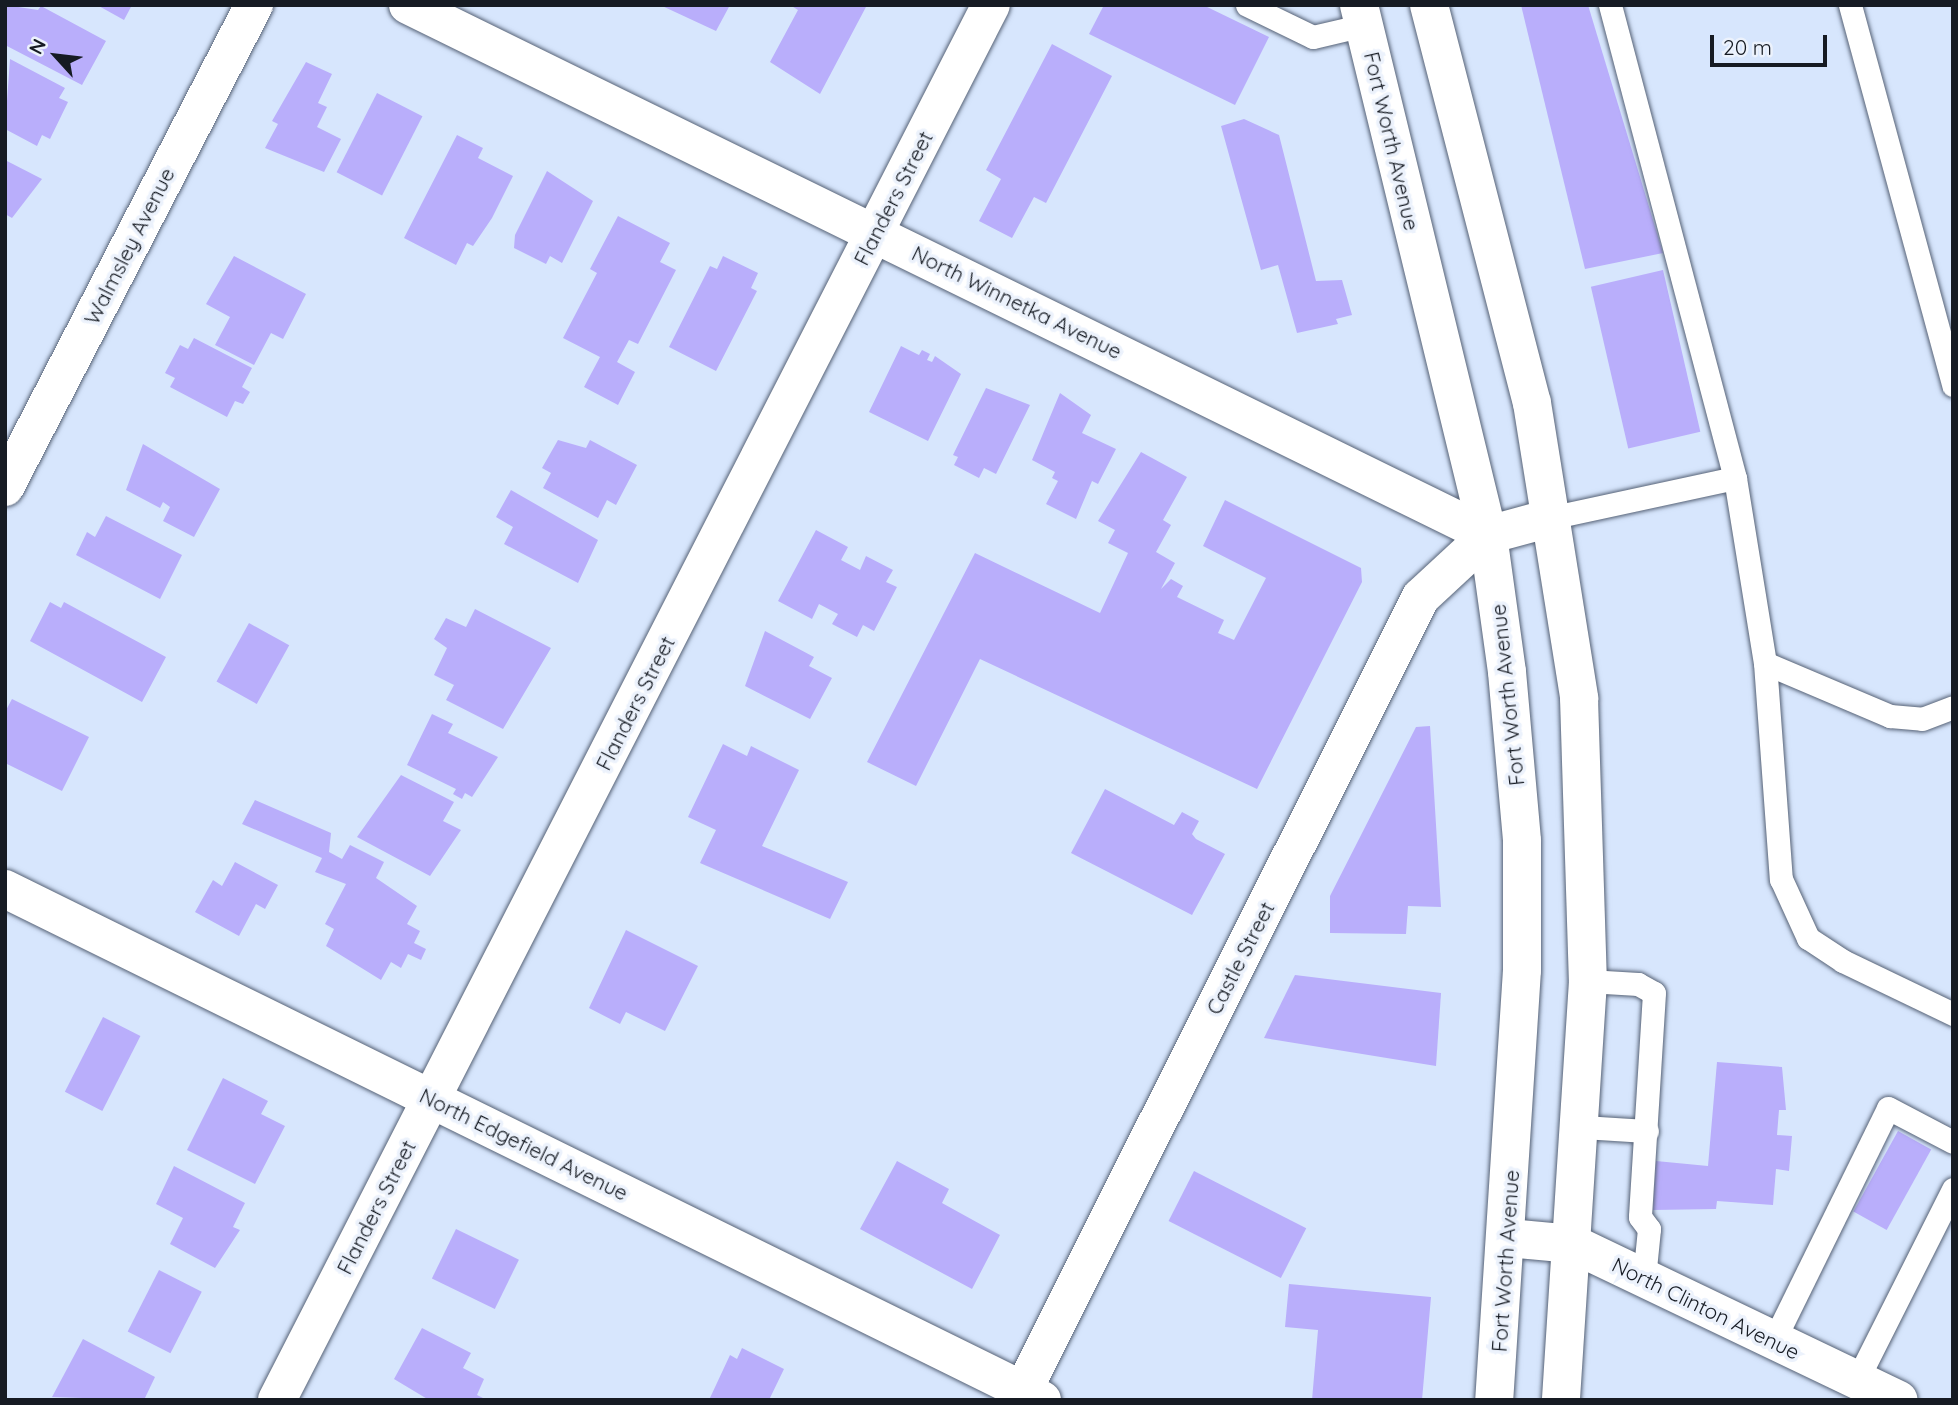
<!DOCTYPE html>
<html>
<head>
<meta charset="utf-8">
<style>
  body { margin:0 }
  #map { position:relative; width:1958px; height:1405px; overflow:hidden; background:#d7e6fd; font-family:Quicksand,sans-serif }
  div>[style] { position:absolute }
  .building>* { inset:0; background:#b9aefb; transform-origin:0 0 }
  .roads { filter:drop-shadow(0 0 2px #566276) drop-shadow(0 0 2px #566276) }
  .lane>* { height:23px; margin:-11.5px; padding:0 11.5px; transform-origin:11.5px; border-radius:11.5px; background:#fff }
  .street>* { height:38px; margin:-19px; padding:0 19px; transform-origin:19px; border-radius:19px; background:#fff }
  .secondary>* { height:38px; margin:-19px; padding:0 19px; transform-origin:19px; border-radius:19px; background:#fff }
  span { translate:-50% -50%; white-space:nowrap; text-align:center; line-height:1.15; -webkit-text-stroke:7px #ecf2fc; paint-order:stroke }
  .street-label { font-size:21px; color:#161b23 }
  .frame { position:absolute; inset:0; border:7px solid #161b23; pointer-events:none }
  .north { position:absolute; left:21px; top:21px; width:70px; height:70px; -webkit-text-stroke:5px #ecf2fc; paint-order:stroke; rotate:297deg; font-size:19px; font-weight:700; line-height:28px; text-align:center; color:#161b23 }
  .north::after { content:''; display:block; margin:auto; width:24px; height:32px; background:#161b23; clip-path:polygon(50% 0,100% 100%,50% 72%,0 100%) }
  .scale { position:absolute; left:1710px; top:35px; width:117px; height:32px; box-sizing:border-box; border:4px solid #161b23; border-top:0; padding-left:9px; font-size:21px; line-height:24px; white-space:nowrap; color:#161b23; -webkit-text-stroke:5px #ecf2fc; paint-order:stroke }
</style>
</head>
<body>
<div id="map">
  <div class="building">
    <div style="clip-path:polygon(5px 5px,38px 10px,41px 6px,106px 41px,82px 85px,5px 45px)"></div>
    <div style="clip-path:polygon(97px 5px,132px 5px,124px 20px)"></div>
    <div style="clip-path:polygon(660px 5px,730px 5px,716px 31px)"></div>
    <div style="clip-path:polygon(790px 5px,867px 5px,820px 94px,770px 62px,798px 10px)"></div>
    <div style="clip-path:polygon(1104px 5px,1203px 5px,1269px 37px,1235px 105px,1089px 34px)"></div>
    <div style="clip-path:polygon(1521px 5px,1588px 5px,1663px 253px,1585px 269px)"></div>
    <div style="clip-path:polygon(1052px 44px,1112px 76px,1046px 203px,1034px 197px,1012px 238px,979px 221px,1001px 179px,986px 170px)"></div>
    <div style="clip-path:polygon(10px 59px,65px 88px,59px 98px,68px 102px,50px 139px,42px 135px,37px 146px,5px 129px)"></div>
    <div style="clip-path:polygon(306px 62px,332px 74px,318px 103px,327px 107px,317px 127px,341px 139px,324px 172px,265px 148px,278px 124px,272px 121px)"></div>
    <div style="left:377px;top:93px;width:51px;height:89px;rotate:27deg"></div>
    <div style="clip-path:polygon(1244px 119px,1279px 135px,1316px 281px,1342px 280px,1352px 315px,1336px 319px,1338px 324px,1297px 333px,1278px 265px,1261px 270px,1221px 126px)"></div>
    <div style="clip-path:polygon(457px 135px,483px 148px,478px 158px,513px 176px,492px 218px,473px 246px,467px 243px,456px 265px,404px 238px)"></div>
    <div style="clip-path:polygon(5px 160px,42px 179px,12px 218px,5px 214px)"></div>
    <div style="clip-path:polygon(547px 171px,593px 201px,562px 263px,550px 256px,546px 264px,514px 248px,515px 235px)"></div>
    <div style="clip-path:polygon(618px 216px,670px 243px,660px 262px,676px 270px,638px 344px,629px 340px,617px 362px,635px 372px,618px 405px,584px 387px,600px 357px,563px 338px,597px 273px,590px 269px)"></div>
    <div style="clip-path:polygon(234px 256px,306px 294px,283px 339px,271px 333px,254px 365px,215px 345px,230px 317px,206px 304px)"></div>
    <div style="clip-path:polygon(723px 256px,758px 273px,751px 288px,757px 291px,716px 371px,669px 347px,710px 266px,717px 269px)"></div>
    <div style="left:1663px;top:270px;width:166px;height:74px;rotate:77deg"></div>
    <div style="clip-path:polygon(194px 338px,252px 368px,242px 387px,250px 392px,243px 404px,235px 401px,227px 417px,170px 387px,175px 378px,165px 373px,180px 345px,188px 349px)"></div>
    <div style="clip-path:polygon(901px 346px,919px 355px,922px 350px,930px 354px,927px 360px,932px 362px,935px 356px,961px 374px,928px 441px,869px 412px)"></div>
    <div style="clip-path:polygon(986px 388px,1030px 405px,996px 474px,984px 468px,979px 478px,954px 465px,958px 457px,953px 455px)"></div>
    <div style="clip-path:polygon(1060px 393px,1091px 415px,1082px 433px,1116px 449px,1098px 484px,1092px 481px,1076px 519px,1046px 504px,1058px 481px,1052px 478px,1055px 472px,1032px 460px)"></div>
    <div style="clip-path:polygon(558px 440px,586px 448px,590px 440px,637px 465px,616px 505px,607px 500px,598px 518px,543px 488px,551px 473px,542px 468px)"></div>
    <div style="clip-path:polygon(143px 444px,220px 489px,194px 537px,163px 521px,170px 507px,163px 502px,160px 508px,126px 490px)"></div>
    <div style="clip-path:polygon(1141px 452px,1187px 477px,1163px 520px,1171px 525px,1156px 552px,1175px 563px,1161px 589px,1171px 579px,1183px 586px,1177px 597px,1224px 620px,1218px 633px,1234px 640px,1266px 578px,1203px 546px,1225px 500px,1361px 568px,1362px 582px,1257px 789px,980px 659px,916px 786px,867px 762px,975px 553px,1100px 613px,1128px 553px,1108px 543px,1115px 530px,1098px 521px)"></div>
    <div style="clip-path:polygon(511px 490px,598px 540px,578px 583px,504px 544px,513px 527px,496px 517px)"></div>
    <div style="clip-path:polygon(106px 516px,182px 555px,160px 599px,76px 555px,87px 532px,95px 537px)"></div>
    <div style="clip-path:polygon(816px 530px,848px 547px,841px 560px,860px 570px,866px 556px,893px 570px,886px 582px,897px 587px,874px 631px,863px 625px,857px 637px,832px 624px,838px 614px,819px 604px,812px 619px,778px 601px)"></div>
    <div style="clip-path:polygon(50px 602px,61px 608px,64px 602px,166px 657px,142px 702px,30px 641px)"></div>
    <div style="clip-path:polygon(475px 609px,551px 648px,503px 729px,446px 700px,454px 685px,434px 675px,447px 648px,434px 639px,446px 618px,466px 627px)"></div>
    <div style="left:249px;top:623px;width:46px;height:67px;rotate:29deg"></div>
    <div style="clip-path:polygon(765px 631px,814px 657px,809px 666px,832px 678px,810px 719px,745px 686px)"></div>
    <div style="clip-path:polygon(12px 699px,89px 737px,62px 791px,7px 764px,5px 768px,5px 712px)"></div>
    <div style="clip-path:polygon(432px 714px,453px 724px,448px 733px,498px 757px,472px 797px,465px 793px,462px 799px,453px 794px,456px 789px,407px 765px)"></div>
    <div style="clip-path:polygon(1430px 726px,1441px 907px,1408px 906px,1406px 934px,1330px 933px,1330px 896px,1416px 727px)"></div>
    <div style="clip-path:polygon(723px 744px,747px 756px,751px 746px,799px 770px,762px 846px,848px 882px,830px 919px,700px 863px,716px 830px,688px 817px)"></div>
    <div style="clip-path:polygon(401px 775px,454px 802px,443px 821px,461px 830px,430px 876px,357px 837px)"></div>
    <div style="clip-path:polygon(1105px 789px,1174px 825px,1182px 812px,1199px 821px,1192px 834px,1196px 839px,1225px 854px,1192px 915px,1071px 853px)"></div>
    <div style="clip-path:polygon(255px 800px,331px 833px,329px 852px,342px 859px,350px 845px,384px 862px,376px 878px,417px 906px,407px 924px,420px 931px,414px 943px,426px 949px,421px 960px,408px 954px,401px 968px,391px 962px,381px 980px,326px 946px,334px 929px,325px 924px,346px 884px,315px 872px,322px 858px,242px 824px)"></div>
    <div style="clip-path:polygon(235px 862px,278px 885px,265px 909px,256px 904px,239px 936px,195px 912px,213px 880px,222px 886px)"></div>
    <div style="clip-path:polygon(626px 930px,698px 966px,665px 1031px,626px 1012px,620px 1024px,589px 1008px)"></div>
    <div style="clip-path:polygon(1295px 975px,1441px 993px,1436px 1066px,1264px 1038px)"></div>
    <div style="left:103px;top:1017px;width:42px;height:84px;rotate:27deg"></div>
    <div style="clip-path:polygon(1717px 1062px,1782px 1067px,1786px 1110px,1779px 1110px,1777px 1135px,1792px 1136px,1789px 1171px,1776px 1169px,1773px 1205px,1717px 1201px,1716px 1209px,1653px 1210px,1656px 1161px,1708px 1166px)"></div>
    <div style="clip-path:polygon(223px 1078px,268px 1101px,261px 1114px,285px 1126px,255px 1184px,187px 1150px)"></div>
    <div style="left:1898px;top:1131px;width:38px;height:92px;rotate:29deg"></div>
    <div style="clip-path:polygon(897px 1161px,949px 1189px,942px 1203px,1000px 1235px,972px 1289px,860px 1229px)"></div>
    <div style="clip-path:polygon(174px 1166px,245px 1203px,233px 1227px,240px 1230px,215px 1268px,170px 1244px,183px 1218px,156px 1204px)"></div>
    <div style="left:1194px;top:1171px;width:126px;height:56px;rotate:27deg"></div>
    <div style="left:456px;top:1229px;width:70px;height:55px;rotate:26deg"></div>
    <div style="left:159px;top:1270px;width:48px;height:69px;rotate:27deg"></div>
    <div style="clip-path:polygon(1289px 1284px,1431px 1297px,1422px 1400px,1312px 1400px,1318px 1330px,1285px 1327px)"></div>
    <div style="clip-path:polygon(422px 1328px,471px 1353px,463px 1368px,484px 1379px,477px 1395px,487px 1400px,429px 1400px,394px 1379px)"></div>
    <div style="clip-path:polygon(83px 1339px,155px 1377px,144px 1400px,52px 1397px)"></div>
    <div style="clip-path:polygon(742px 1348px,784px 1369px,769px 1400px,709px 1400px,730px 1355px,737px 1359px)"></div>
  </div>
  <div class="roads">
    <div class="lane">
      <div style="left:1247px;top:5px;width:73px;rotate:25.9deg"></div>
      <div style="left:1313px;top:37px;width:52px;rotate:-13.2deg"></div>
      <div style="left:1610px;top:5px;width:489px;rotate:75.2deg"></div>
      <div style="left:1735px;top:478px;width:187px;rotate:80.8deg"></div>
      <div style="left:1765px;top:663px;width:217px;rotate:85.8deg"></div>
      <div style="left:1781px;top:879px;width:65px;rotate:65.4deg"></div>
      <div style="left:1808px;top:938px;width:42px;rotate:33.3deg"></div>
      <div style="left:1843px;top:961px;width:122px;rotate:25.7deg"></div>
      <div style="left:1850px;top:5px;width:394px;rotate:74.8deg"></div>
      <div style="left:1554px;top:517px;width:185px;rotate:-12.2deg"></div>
      <div style="left:1765px;top:663px;width:136px;rotate:23deg"></div>
      <div style="left:1890px;top:716px;width:32px;rotate:5deg"></div>
      <div style="left:1922px;top:719px;width:33px;rotate:-21deg"></div>
      <div style="left:1588px;top:981px;width:50px;rotate:3.4deg"></div>
      <div style="left:1638px;top:984px;width:18px;rotate:29deg"></div>
      <div style="left:1654px;top:993px;width:224px;rotate:93.6deg"></div>
      <div style="left:1640px;top:1217px;width:15px;rotate:53deg"></div>
      <div style="left:1649px;top:1229px;width:49px;rotate:95.8deg"></div>
      <div style="left:1582px;top:1127px;width:65px;rotate:3.5deg"></div>
      <div style="left:1774px;top:1340px;width:258px;rotate:-63.8deg"></div>
      <div style="left:1888px;top:1108px;width:73px;rotate:27.6deg"></div>
      <div style="left:1857px;top:1380px;width:214px;rotate:-63.3deg"></div>
    </div>
    <div class="street">
      <div style="left:408px;top:5px;width:1203px;rotate:26.14deg"></div>
      <div style="left:1488px;top:535px;width:68px;rotate:-15.3deg"></div>
      <div style="left:5px;top:487px;width:543px;rotate:-62.68deg"></div>
      <div style="left:5px;top:889px;width:1156px;rotate:26.23deg"></div>
      <div style="left:1508px;top:1238px;width:65px;rotate:5.3deg"></div>
      <div style="left:1573px;top:1244px;width:361px;rotate:25.6deg"></div>
      <div style="left:277px;top:1400px;width:1567px;rotate:-62.9deg"></div>
      <div style="left:1018px;top:1400px;width:898px;rotate:-63.35deg"></div>
      <div style="left:1421px;top:597px;width:91px;rotate:-42.8deg"></div>
    </div>
    <div class="secondary">
      <div style="left:1359px;top:5px;width:545px;rotate:76.32deg"></div>
      <div style="left:1488px;top:535px;width:138px;rotate:82.1deg"></div>
      <div style="left:1507px;top:672px;width:170px;rotate:84.9deg"></div>
      <div style="left:1522px;top:841px;width:129px;rotate:90deg"></div>
      <div style="left:1522px;top:970px;width:431px;rotate:93.7deg"></div>
      <div style="left:1429px;top:5px;width:411px;rotate:75.5deg"></div>
      <div style="left:1532px;top:403px;width:299px;rotate:80.9deg"></div>
      <div style="left:1579px;top:698px;width:283px;rotate:88.2deg"></div>
      <div style="left:1588px;top:981px;width:420px;rotate:93.7deg"></div>
    </div>
  </div>
  <div class="street-label">
    <span style="left:1392px;top:141px;rotate:77deg">Fort Worth Avenue</span>
    <span style="left:893px;top:198px;rotate:-63deg">Flanders Street</span>
    <span style="left:129px;top:246px;rotate:-63deg">Walmsley Avenue</span>
    <span style="left:1017px;top:302px;rotate:26deg">North Winnetka Avenue</span>
    <span style="left:1507px;top:695px;rotate:-96deg">Fort Worth Avenue</span>
    <span style="left:635px;top:703px;rotate:-63deg">Flanders Street</span>
    <span style="left:1240px;top:958px;rotate:-63deg">Castle Street</span>
    <span style="left:524px;top:1144px;rotate:26deg">North Edgefield Avenue</span>
    <span style="left:376px;top:1207px;rotate:-63deg">Flanders Street</span>
    <span style="left:1505px;top:1261px;rotate:-86deg">Fort Worth Avenue</span>
    <span style="left:1706px;top:1308px;rotate:26deg">North Clinton Avenue</span>
  </div>
  <div class="frame"></div>
  <div class="north">N</div>
  <div class="scale">20 m</div>
</div>
</body>
</html>
